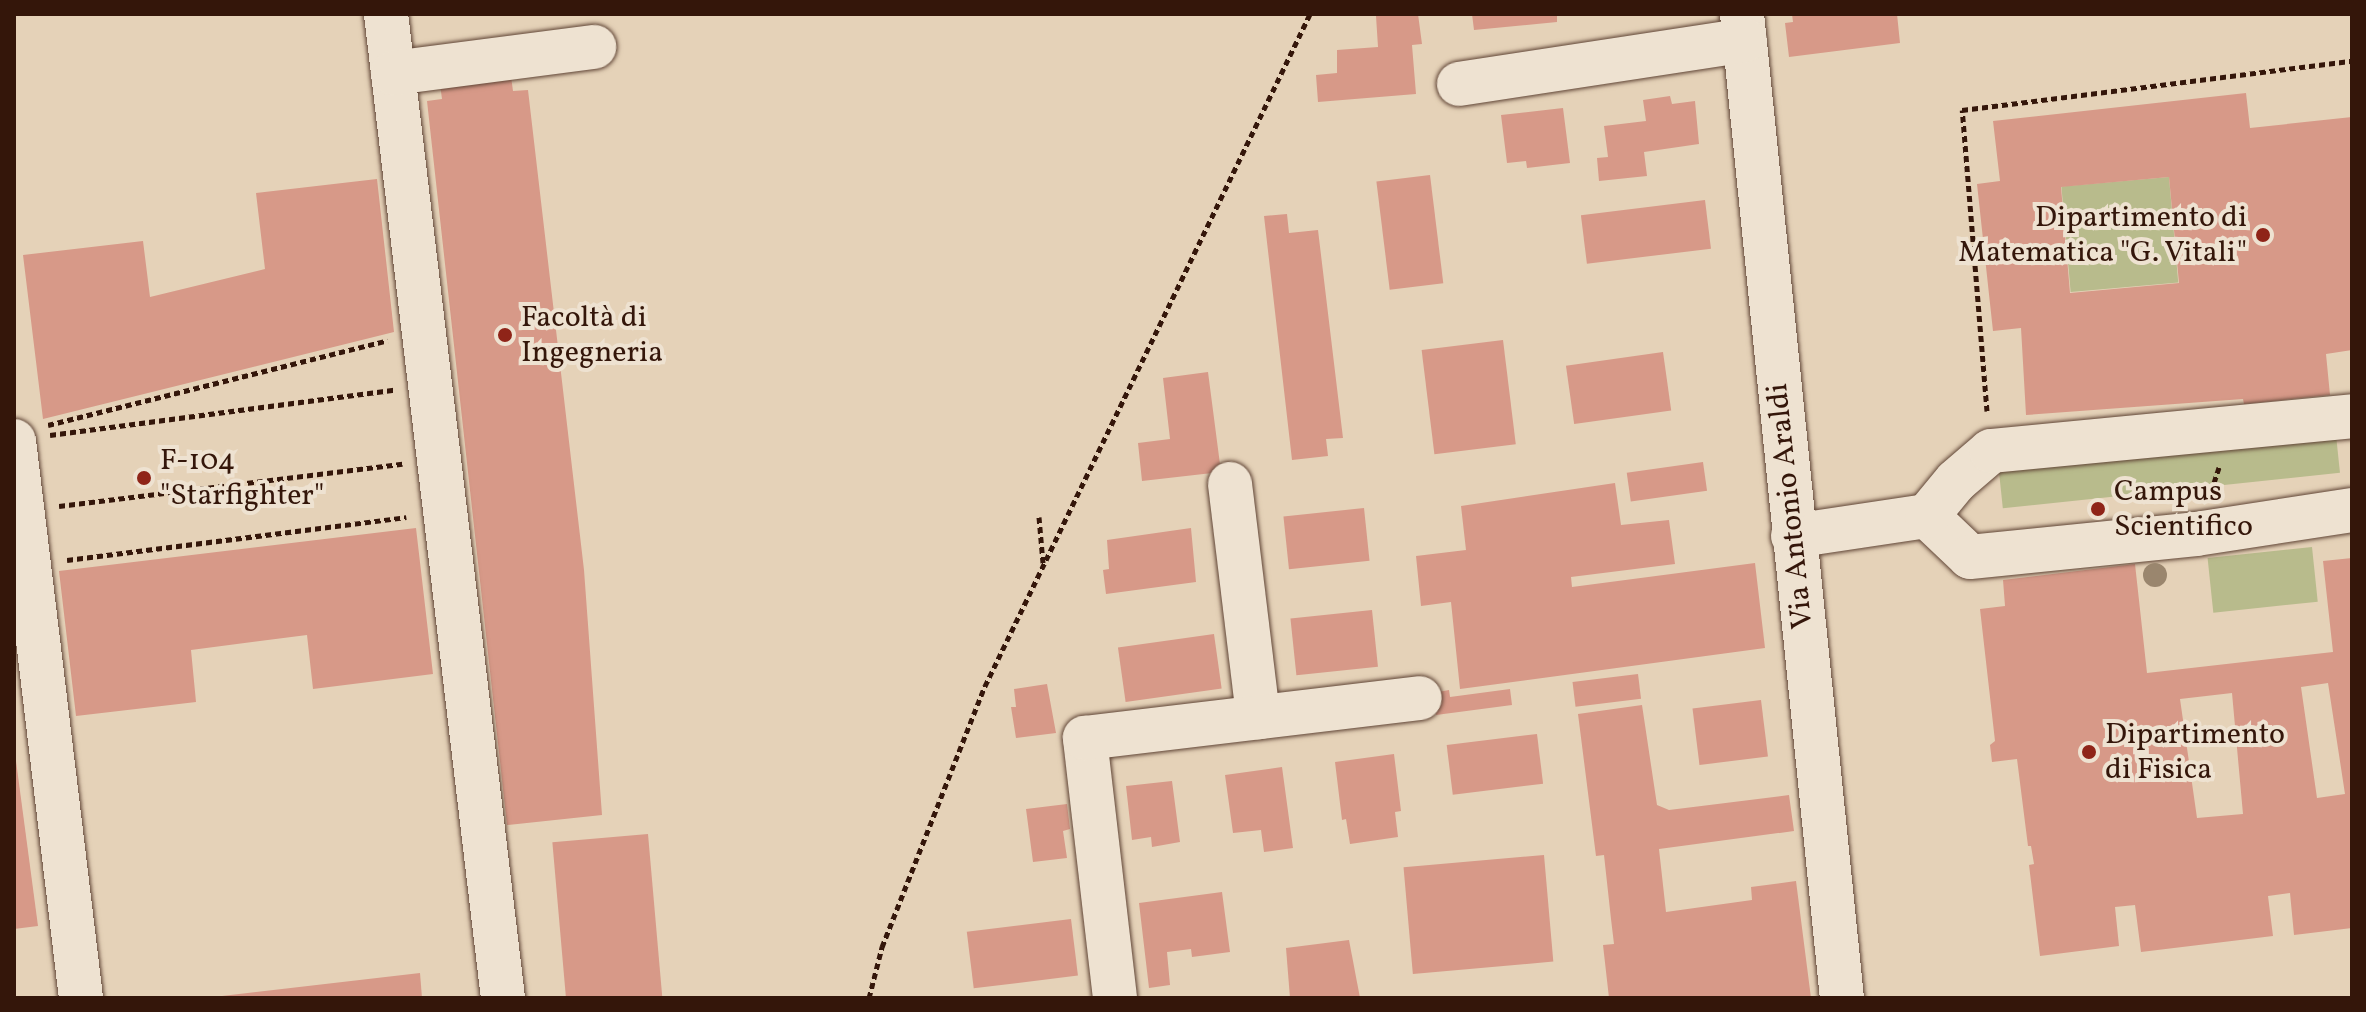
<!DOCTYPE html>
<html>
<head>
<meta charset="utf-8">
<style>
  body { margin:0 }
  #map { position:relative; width:2366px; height:1012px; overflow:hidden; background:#e5d2b8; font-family:Vollkorn,serif }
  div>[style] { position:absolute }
  .green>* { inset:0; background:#b8bb8c; transform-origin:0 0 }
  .building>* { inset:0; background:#d79988; transform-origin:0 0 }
  .path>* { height:5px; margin-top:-2.5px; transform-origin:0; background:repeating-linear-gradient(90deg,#34160a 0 6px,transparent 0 10px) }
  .roads { filter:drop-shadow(0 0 2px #604536) drop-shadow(0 0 2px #604536) }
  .minor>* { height:44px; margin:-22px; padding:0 22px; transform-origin:22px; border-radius:22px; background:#eee2d1 }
  .trees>* { width:24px; height:24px; margin:-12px; border-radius:50%; background:#9a866e }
  .dots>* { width:22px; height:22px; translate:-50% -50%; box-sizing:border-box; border:4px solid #eee2d1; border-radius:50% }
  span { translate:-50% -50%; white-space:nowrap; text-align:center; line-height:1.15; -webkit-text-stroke:8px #eee2d1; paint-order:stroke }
  .poi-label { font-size:30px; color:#34160a }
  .right { translate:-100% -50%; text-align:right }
  .left { translate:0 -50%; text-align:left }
  .street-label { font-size:30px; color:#34160a }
  .frame { position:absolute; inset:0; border:16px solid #34160a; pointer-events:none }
</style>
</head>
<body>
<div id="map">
  <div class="green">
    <div style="left:2169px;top:177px;width:106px;height:108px;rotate:85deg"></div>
    <div style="left:2336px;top:435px;width:38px;height:339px;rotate:84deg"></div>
    <div style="left:2312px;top:547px;width:55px;height:105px;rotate:84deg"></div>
  </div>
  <div class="building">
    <div style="clip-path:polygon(1418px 14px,1422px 44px,1412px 45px,1416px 94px,1318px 102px,1316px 75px,1337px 73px,1337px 50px,1378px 47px,1376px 16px)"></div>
    <div style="clip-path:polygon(1472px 14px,1557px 14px,1557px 22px,1474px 30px)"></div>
    <div style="clip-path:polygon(1792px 14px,1897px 14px,1900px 43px,1789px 57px,1785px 23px,1793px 22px)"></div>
    <div style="clip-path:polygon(510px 69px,513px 91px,528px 90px,584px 570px,602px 815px,507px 825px,427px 101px,442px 99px,439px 77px)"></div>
    <div style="clip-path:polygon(evenodd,2246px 93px,2250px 128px,2352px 117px,2352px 350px,2326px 354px,2330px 395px,2244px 404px,2243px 399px,2026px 415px,2021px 328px,1993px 331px,1977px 184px,2000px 181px,1993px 121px,2246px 93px,2169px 177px,2179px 283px,2070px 293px,2061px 187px,2169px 177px)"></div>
    <div style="clip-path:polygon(1670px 96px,1672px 104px,1695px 101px,1699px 144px,1644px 152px,1647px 176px,1599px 181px,1597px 158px,1608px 157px,1604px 126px,1646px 121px,1643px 100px)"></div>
    <div style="clip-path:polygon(1563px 108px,1570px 163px,1527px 168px,1526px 161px,1507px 163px,1501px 115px)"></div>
    <div style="left:1430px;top:175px;width:109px;height:54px;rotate:83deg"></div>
    <div style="clip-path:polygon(377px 179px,394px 332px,43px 419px,23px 255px,143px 241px,150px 297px,265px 269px,256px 193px)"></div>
    <div style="left:1705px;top:200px;width:49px;height:125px;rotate:83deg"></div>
    <div style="clip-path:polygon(1287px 214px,1289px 233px,1318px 230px,1343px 438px,1326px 439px,1328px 456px,1292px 460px,1264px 216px)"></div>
    <div style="left:1503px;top:340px;width:105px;height:82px;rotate:83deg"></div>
    <div style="left:1663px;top:352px;width:59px;height:98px;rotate:82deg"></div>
    <div style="clip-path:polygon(1208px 372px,1221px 472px,1142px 481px,1138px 443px,1170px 439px,1163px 378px)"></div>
    <div style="left:1703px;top:462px;width:29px;height:77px;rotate:82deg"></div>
    <div style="clip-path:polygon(1615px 483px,1621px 525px,1669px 520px,1675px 564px,1571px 577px,1572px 587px,1755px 563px,1765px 648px,1460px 689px,1451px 602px,1421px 606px,1416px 556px,1466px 550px,1461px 506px)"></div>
    <div style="left:1364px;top:508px;width:53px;height:81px;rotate:84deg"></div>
    <div style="clip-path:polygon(416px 528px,433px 674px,313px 689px,307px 635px,191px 650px,196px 702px,76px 716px,59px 571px)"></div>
    <div style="clip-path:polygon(1191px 528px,1196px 582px,1106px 594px,1103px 570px,1109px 569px,1107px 540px)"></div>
    <div style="clip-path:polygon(evenodd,2352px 558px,2352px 928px,2294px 935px,2290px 893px,2268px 896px,2273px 936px,2141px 952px,2135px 905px,2115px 907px,2119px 946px,2040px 956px,2029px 865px,2034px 864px,2031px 846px,2028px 846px,2017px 759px,1992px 762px,1990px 745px,1995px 741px,1980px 609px,2005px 606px,2003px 580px,2135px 564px,2147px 673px,2333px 652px,2323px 561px,2352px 558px,2328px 683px,2345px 794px,2317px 798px,2301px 687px,2328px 683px,2352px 558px,2232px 693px,2243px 814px,2197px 818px,2180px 699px,2232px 693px)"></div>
    <div style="left:1372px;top:610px;width:57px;height:82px;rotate:84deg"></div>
    <div style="left:1214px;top:634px;width:55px;height:97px;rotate:82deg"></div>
    <div style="left:1638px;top:674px;width:25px;height:66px;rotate:83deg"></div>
    <div style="clip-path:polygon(1047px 684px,1056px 733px,1016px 738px,1011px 707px,1016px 707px,1014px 689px)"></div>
    <div style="clip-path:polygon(1510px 689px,1512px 705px,1436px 715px,1433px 693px,1449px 690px,1450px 697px)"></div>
    <div style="left:1761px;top:700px;width:57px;height:69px;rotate:83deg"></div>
    <div style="clip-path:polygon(1642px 705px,1657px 805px,1669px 810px,1789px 795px,1794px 831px,1659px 849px,1666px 912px,1752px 900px,1751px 887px,1796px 881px,1811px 998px,1609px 998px,1603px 945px,1614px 944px,1611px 919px,1604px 855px,1596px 856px,1578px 714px)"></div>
    <div style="left:1537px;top:734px;width:50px;height:91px;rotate:83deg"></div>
    <div style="clip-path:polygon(14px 746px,38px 926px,14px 929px)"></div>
    <div style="clip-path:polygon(1394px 754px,1401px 811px,1395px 812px,1398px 837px,1350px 844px,1346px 819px,1342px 820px,1335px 762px)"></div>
    <div style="clip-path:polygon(1282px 767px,1293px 848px,1264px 852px,1261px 830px,1233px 833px,1225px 775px)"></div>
    <div style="clip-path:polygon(1172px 781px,1180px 842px,1152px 847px,1151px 837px,1132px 840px,1126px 786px)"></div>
    <div style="clip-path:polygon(1067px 804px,1070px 829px,1063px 831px,1067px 858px,1033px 862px,1026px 809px)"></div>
    <div style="left:648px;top:834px;width:165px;height:96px;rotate:85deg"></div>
    <div style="left:1544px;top:855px;width:107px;height:141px;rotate:85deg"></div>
    <div style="clip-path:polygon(1222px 892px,1230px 952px,1192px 957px,1191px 949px,1167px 952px,1170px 985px,1149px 988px,1139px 903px)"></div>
    <div style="left:1071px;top:919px;width:57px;height:105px;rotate:83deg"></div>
    <div style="clip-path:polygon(1349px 940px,1360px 998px,1290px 998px,1286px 948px)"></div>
    <div style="clip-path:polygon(420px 973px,422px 998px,223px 998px,222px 996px)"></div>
  </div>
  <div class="path">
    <div style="left:1987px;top:411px;width:302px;rotate:-94.7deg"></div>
    <div style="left:1962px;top:110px;width:393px;rotate:-7.2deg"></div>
    <div style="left:48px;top:425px;width:350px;rotate:-14deg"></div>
    <div style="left:50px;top:435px;width:347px;rotate:-7.5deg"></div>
    <div style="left:2211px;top:492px;width:26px;rotate:-72deg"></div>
    <div style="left:59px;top:506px;width:346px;rotate:-7deg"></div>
    <div style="left:1039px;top:517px;width:46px;rotate:85deg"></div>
    <div style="left:67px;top:560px;width:342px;rotate:-7.2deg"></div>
    <div style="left:869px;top:998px;width:53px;rotate:-75.7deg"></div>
    <div style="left:882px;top:947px;width:281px;rotate:-68.5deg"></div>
    <div style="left:985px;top:686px;width:746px;rotate:-64.19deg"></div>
  </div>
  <div class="roads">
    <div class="minor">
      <div style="left:386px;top:14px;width:991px;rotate:83.22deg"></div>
      <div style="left:1742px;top:14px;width:989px;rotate:84.2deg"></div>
      <div style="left:393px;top:73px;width:203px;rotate:-7.4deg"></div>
      <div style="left:1459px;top:84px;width:289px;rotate:-8.7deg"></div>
      <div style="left:14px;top:441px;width:561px;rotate:83.14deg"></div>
      <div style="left:1230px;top:484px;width:235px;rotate:83.1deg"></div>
      <div style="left:1927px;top:516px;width:59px;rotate:43.6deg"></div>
      <div style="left:1970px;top:557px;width:227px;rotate:-5.8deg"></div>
      <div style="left:2196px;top:534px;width:158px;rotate:-8.7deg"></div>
      <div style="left:1793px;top:536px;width:135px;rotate:-8.5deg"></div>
      <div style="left:1927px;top:516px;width:45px;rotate:-50.4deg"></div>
      <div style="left:1956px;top:481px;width:46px;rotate:-40.6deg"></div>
      <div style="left:1991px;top:451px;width:363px;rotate:-5.5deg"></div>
      <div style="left:1115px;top:998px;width:262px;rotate:-96.6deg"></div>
      <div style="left:1085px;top:738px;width:337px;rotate:-6.8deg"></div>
    </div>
  </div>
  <div class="trees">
    <div style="left:2155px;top:575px"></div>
  </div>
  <div class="dots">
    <div style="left:2263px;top:235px;background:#8f2418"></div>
    <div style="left:505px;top:335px;background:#8f2418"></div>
    <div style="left:144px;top:478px;background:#8f2418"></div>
    <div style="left:2098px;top:509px;background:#8f2418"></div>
    <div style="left:2089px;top:752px;background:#8f2418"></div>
  </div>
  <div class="poi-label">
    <span class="right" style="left:2247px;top:235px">Dipartimento di<br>Matematica "G. Vitali"</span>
    <span class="left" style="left:521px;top:335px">Facoltà di<br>Ingegneria</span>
    <span class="left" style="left:160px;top:478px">F-104<br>"Starfighter"</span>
    <span class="left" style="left:2114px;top:509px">Campus<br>Scientifico</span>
    <span class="left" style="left:2105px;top:752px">Dipartimento<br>di Fisica</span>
  </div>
  <div class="street-label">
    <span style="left:1791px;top:506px;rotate:-96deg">Via Antonio Araldi</span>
  </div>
  <div class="frame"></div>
</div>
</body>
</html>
